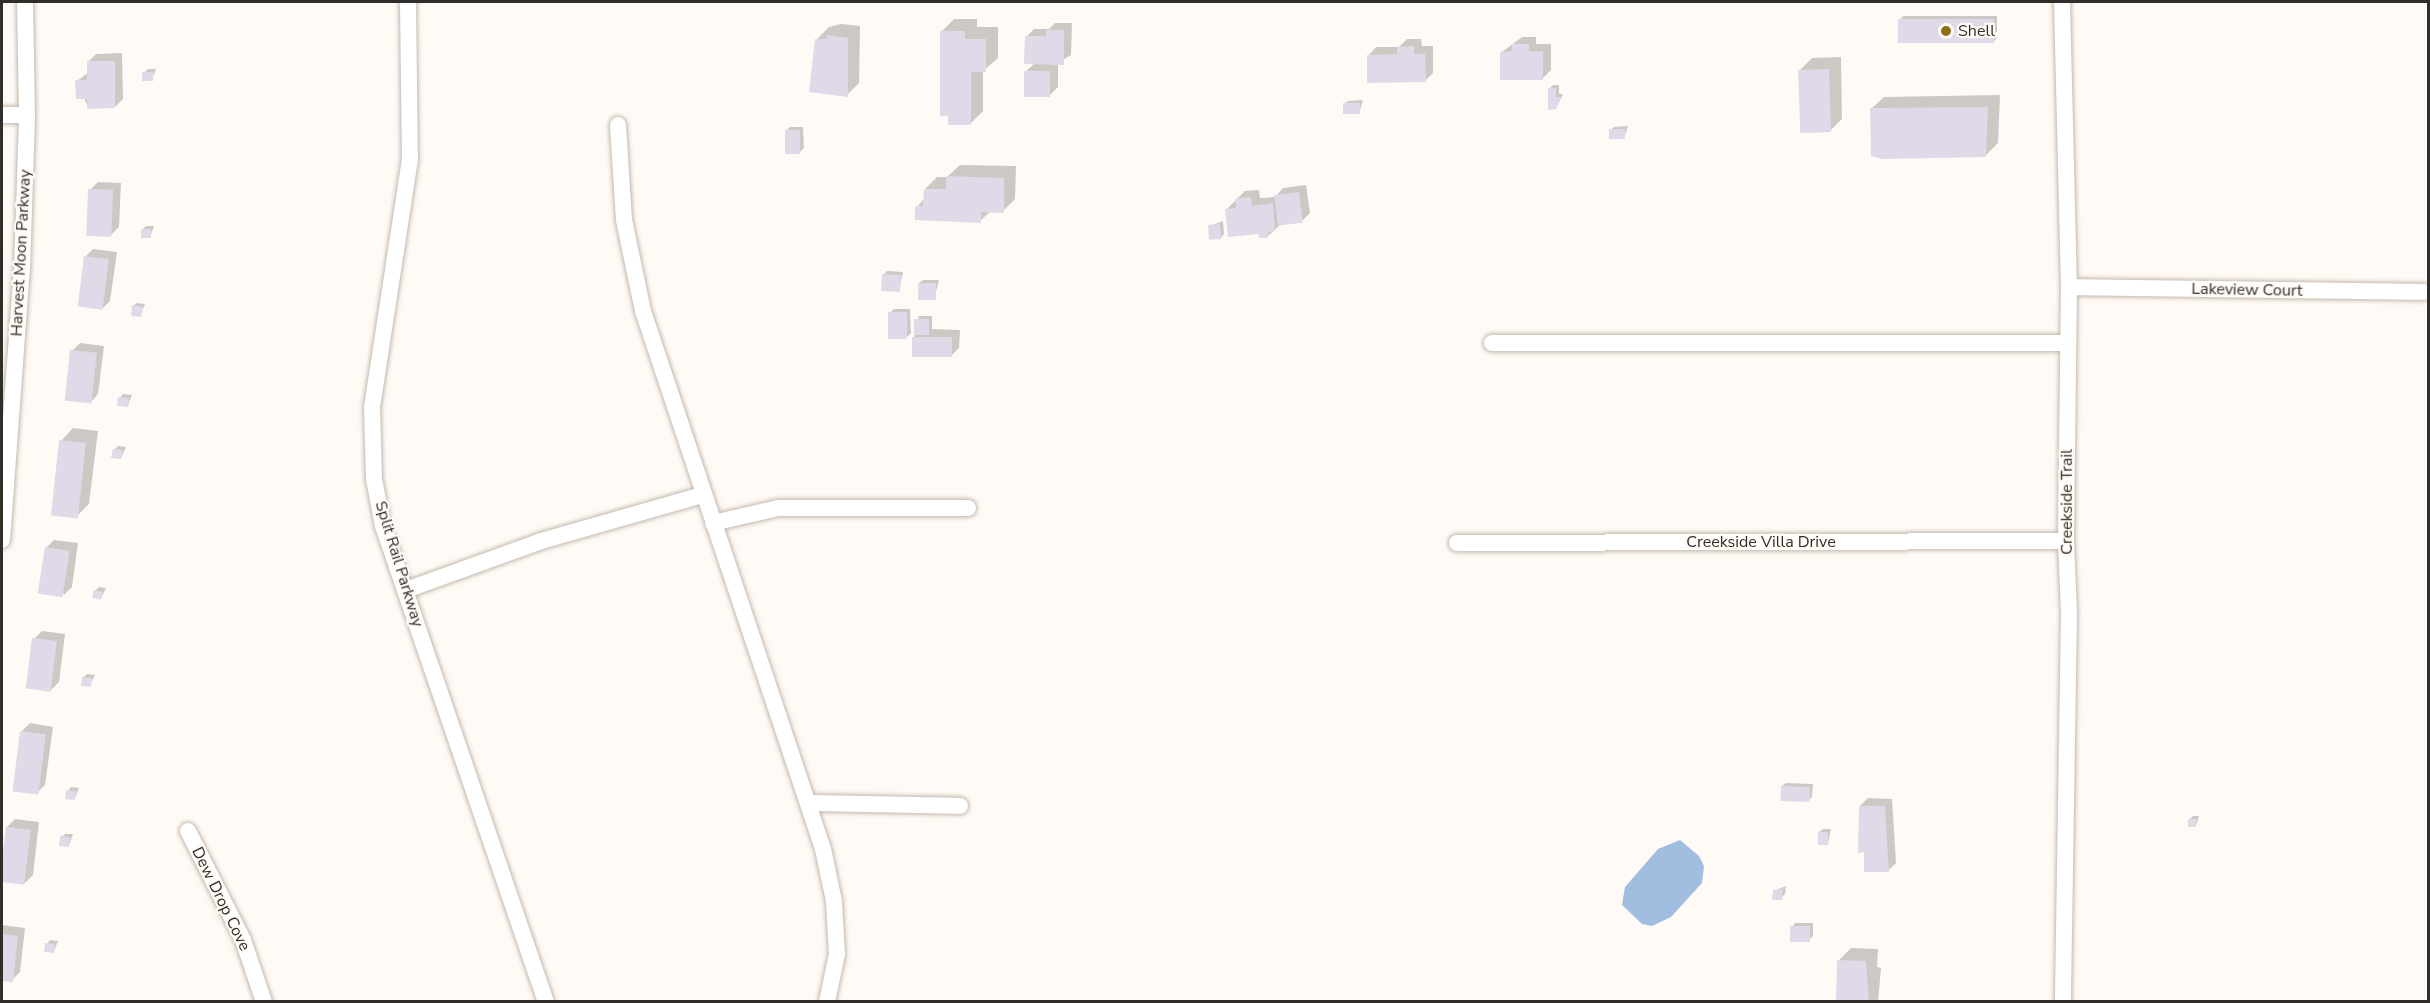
<!DOCTYPE html>
<html>
<head>
<meta charset="utf-8">
<style>
  body { margin:0 }
  #map { position:relative; width:2430px; height:1003px; overflow:hidden; background:#fffaf5; font-family:"Nunito Sans",sans-serif }
  div>[style] { position:absolute }
  .water>* { inset:0; background:#a1bee1 }
  .shadow>* { inset:0; background:#0003 }
  .building>* { inset:0; background:#dfd9e8; transform-origin:0 0 }
  .roads { filter:drop-shadow(0 0 2px #c4b9ad) drop-shadow(0 0 2px #c4b9ad) }
  .street>* { height:16px; margin:-8px; padding:0 8px; transform-origin:8px; border-radius:8px; background:#fff }
  .dots>* { width:16px; height:16px; translate:-50% -50%; box-sizing:border-box; border:3px solid #fffaf5; border-radius:50% }
  span { translate:-50% -50%; white-space:nowrap; text-align:center; line-height:1.15; -webkit-text-stroke:4.5px #fffaf5; paint-order:stroke }
  .poi-label { font-size:16px; color:#312d28 }
  .left { translate:0 -50%; text-align:left }
  .street-label { font-size:16px; color:#312d28 }
  .frame { position:absolute; inset:0; border:3px solid #312d28; pointer-events:none }
</style>
</head>
<body>
<div id="map">
  <div class="water">
    <div style="clip-path:polygon(1680px 840px,1699px 856px,1704px 866px,1702px 883px,1671px 917px,1652px 926px,1642px 924px,1622px 905px,1625px 887px,1658px 849px)"></div>
  </div>
  <div class="shadow">
    <div style="clip-path:polygon(1903px 16px,1997px 16px,1997px 38px,1994px 41px,1900px 20px)"></div>
    <div style="clip-path:polygon(954px 19px,977px 19px,977px 27px,998px 27px,998px 58px,983px 71px,983px 111px,971px 123px,942px 31px)"></div>
    <div style="clip-path:polygon(1055px 23px,1072px 23px,1071px 55px,1058px 63px,1058px 87px,1050px 95px,1025px 72px,1035px 63px,1026px 37px,1034px 29px,1049px 29px)"></div>
    <div style="clip-path:polygon(841px 24px,860px 26px,859px 83px,847px 95px,817px 39px,829px 27px)"></div>
    <div style="clip-path:polygon(1522px 37px,1536px 37px,1536px 44px,1551px 44px,1551px 70px,1543px 78px,1502px 52px)"></div>
    <div style="clip-path:polygon(1407px 39px,1421px 39px,1422px 46px,1433px 46px,1433px 73px,1425px 81px,1368px 56px,1376px 47px,1399px 47px)"></div>
    <div style="clip-path:polygon(122px 53px,123px 99px,115px 107px,88px 107px,77px 81px,89px 72px,88px 62px,96px 54px)"></div>
    <div style="clip-path:polygon(1841px 57px,1842px 119px,1830px 131px,1799px 71px,1812px 58px)"></div>
    <div style="clip-path:polygon(148px 69px,156px 69px,152px 79px,144px 73px)"></div>
    <div style="clip-path:polygon(1553px 85px,1559px 85px,1559px 94px,1563px 94px,1556px 108px,1549px 89px)"></div>
    <div style="clip-path:polygon(2000px 95px,1998px 143px,1986px 155px,1871px 109px,1884px 97px)"></div>
    <div style="clip-path:polygon(1363px 100px,1359px 113px,1344px 104px,1348px 101px)"></div>
    <div style="clip-path:polygon(1628px 126px,1624px 138px,1611px 130px,1614px 127px)"></div>
    <div style="clip-path:polygon(790px 127px,803px 127px,804px 148px,800px 152px,786px 131px)"></div>
    <div style="clip-path:polygon(960px 165px,1016px 166px,1015px 199px,1003px 211px,991px 211px,980px 221px,917px 207px,925px 198px,925px 189px,937px 177px,947px 177px)"></div>
    <div style="clip-path:polygon(98px 182px,121px 183px,119px 227px,111px 235px,90px 190px)"></div>
    <div style="clip-path:polygon(1306px 185px,1310px 213px,1302px 221px,1280px 225px,1268px 236px,1227px 209px,1245px 191px,1259px 190px,1260px 198px,1275px 197px,1283px 188px)"></div>
    <div style="clip-path:polygon(1223px 221px,1224px 234px,1221px 238px,1210px 226px)"></div>
    <div style="clip-path:polygon(146px 226px,154px 226px,150px 237px,143px 229px)"></div>
    <div style="clip-path:polygon(93px 249px,117px 252px,110px 301px,102px 309px,85px 257px)"></div>
    <div style="clip-path:polygon(887px 271px,903px 272px,899px 290px,883px 275px)"></div>
    <div style="clip-path:polygon(923px 280px,939px 280px,934px 299px,919px 283px)"></div>
    <div style="clip-path:polygon(137px 303px,145px 304px,140px 316px,133px 306px)"></div>
    <div style="clip-path:polygon(894px 309px,910px 309px,911px 333px,907px 337px,890px 313px)"></div>
    <div style="clip-path:polygon(919px 316px,932px 316px,932px 329px,960px 330px,959px 348px,951px 356px,914px 337px)"></div>
    <div style="clip-path:polygon(80px 343px,104px 346px,98px 394px,90px 403px,72px 351px)"></div>
    <div style="clip-path:polygon(123px 394px,132px 395px,128px 405px,120px 398px)"></div>
    <div style="clip-path:polygon(73px 428px,98px 431px,89px 504px,77px 516px,61px 441px)"></div>
    <div style="clip-path:polygon(118px 446px,126px 447px,121px 458px,114px 450px)"></div>
    <div style="clip-path:polygon(54px 540px,78px 543px,72px 587px,64px 595px,46px 548px)"></div>
    <div style="clip-path:polygon(99px 587px,106px 588px,101px 598px,95px 591px)"></div>
    <div style="clip-path:polygon(42px 631px,65px 634px,59px 682px,51px 690px,34px 639px)"></div>
    <div style="clip-path:polygon(87px 674px,95px 675px,90px 685px,83px 678px)"></div>
    <div style="clip-path:polygon(30px 723px,53px 727px,45px 785px,37px 793px,22px 731px)"></div>
    <div style="clip-path:polygon(1786px 783px,1813px 784px,1812px 797px,1808px 801px,1782px 786px)"></div>
    <div style="clip-path:polygon(71px 787px,79px 788px,75px 798px,68px 791px)"></div>
    <div style="clip-path:polygon(1868px 798px,1892px 799px,1896px 863px,1888px 871px,1865px 851px,1860px 806px)"></div>
    <div style="clip-path:polygon(2193px 816px,2199px 816px,2196px 826px,2189px 820px)"></div>
    <div style="clip-path:polygon(15px 819px,39px 822px,33px 875px,25px 883px,2px 880px,7px 827px)"></div>
    <div style="clip-path:polygon(1823px 829px,1831px 829px,1828px 843px,1819px 832px)"></div>
    <div style="clip-path:polygon(65px 834px,73px 834px,69px 845px,61px 837px)"></div>
    <div style="clip-path:polygon(1786px 886px,1785px 894px,1781px 898px,1774px 891px)"></div>
    <div style="clip-path:polygon(1795px 923px,1813px 923px,1813px 936px,1809px 940px,1792px 927px)"></div>
    <div style="clip-path:polygon(2px 925px,25px 928px,20px 972px,12px 980px,2px 979px)"></div>
    <div style="clip-path:polygon(50px 940px,58px 941px,54px 951px,47px 944px)"></div>
    <div style="clip-path:polygon(1851px 948px,1878px 949px,1877px 967px,1881px 968px,1878px 1002px,1838px 1002px,1839px 960px)"></div>
  </div>
  <div class="building">
    <div style="left:1898px;top:19px;width:96px;height:24px"></div>
    <div style="clip-path:polygon(1046px 30px,1064px 30px,1064px 65px,1024px 64px,1025px 36px,1046px 36px)"></div>
    <div style="clip-path:polygon(940px 31px,965px 31px,965px 39px,986px 39px,986px 72px,971px 72px,971px 125px,948px 125px,948px 116px,940px 116px)"></div>
    <div style="clip-path:polygon(827px 35px,848px 38px,848px 97px,809px 92px,815px 39px,827px 39px)"></div>
    <div style="clip-path:polygon(1512px 44px,1529px 44px,1529px 51px,1543px 51px,1543px 80px,1500px 80px,1500px 52px,1512px 51px)"></div>
    <div style="clip-path:polygon(1414px 46px,1414px 54px,1425px 54px,1426px 82px,1367px 83px,1367px 55px,1397px 54px,1397px 47px)"></div>
    <div style="clip-path:polygon(87px 61px,115px 61px,115px 108px,87px 109px,87px 99px,76px 99px,75px 80px,87px 80px)"></div>
    <div style="left:1829px;top:69px;width:63px;height:31px;rotate:88deg"></div>
    <div style="left:1024px;top:71px;width:26px;height:26px"></div>
    <div style="left:142px;top:72px;width:11px;height:9px"></div>
    <div style="clip-path:polygon(1548px 88px,1556px 88px,1556px 97px,1561px 97px,1556px 109px,1548px 110px)"></div>
    <div style="left:1360px;top:103px;width:11px;height:17px;rotate:90deg"></div>
    <div style="clip-path:polygon(1988px 107px,1986px 157px,1882px 159px,1871px 156px,1870px 108px)"></div>
    <div style="left:1625px;top:129px;width:10px;height:16px;rotate:90deg"></div>
    <div style="left:785px;top:130px;width:15px;height:24px"></div>
    <div style="clip-path:polygon(946px 176px,1004px 178px,1004px 213px,981px 212px,981px 223px,915px 220px,915px 206px,923px 206px,924px 189px,946px 189px)"></div>
    <div style="left:88px;top:189px;width:25px;height:47px;rotate:2deg"></div>
    <div style="left:1299px;top:192px;width:31px;height:25px;rotate:83deg"></div>
    <div style="clip-path:polygon(1251px 197px,1252px 206px,1273px 203px,1275px 231px,1268px 232px,1268px 238px,1259px 238px,1258px 234px,1228px 237px,1225px 209px,1236px 208px,1235px 199px)"></div>
    <div style="left:1220px;top:224px;width:15px;height:12px;rotate:86deg"></div>
    <div style="left:141px;top:229px;width:10px;height:9px"></div>
    <div style="left:84px;top:256px;width:25px;height:51px;rotate:7deg"></div>
    <div style="left:882px;top:274px;width:19px;height:17px;rotate:3deg"></div>
    <div style="left:918px;top:283px;width:18px;height:17px"></div>
    <div style="clip-path:polygon(132px 305px,143px 307px,141px 317px,131px 316px)"></div>
    <div style="left:888px;top:312px;width:19px;height:27px"></div>
    <div style="left:914px;top:319px;width:15px;height:16px"></div>
    <div style="left:912px;top:337px;width:40px;height:20px"></div>
    <div style="left:70px;top:350px;width:27px;height:51px;rotate:6deg"></div>
    <div style="left:118px;top:397px;width:11px;height:9px;rotate:5deg"></div>
    <div style="left:59px;top:440px;width:27px;height:76px;rotate:6deg"></div>
    <div style="clip-path:polygon(113px 449px,123px 450px,121px 459px,111px 458px)"></div>
    <div style="left:45px;top:547px;width:25px;height:47px;rotate:9deg"></div>
    <div style="left:94px;top:590px;width:9px;height:8px;rotate:13deg"></div>
    <div style="left:32px;top:638px;width:25px;height:51px;rotate:7deg"></div>
    <div style="left:82px;top:677px;width:10px;height:9px;rotate:6deg"></div>
    <div style="left:20px;top:731px;width:26px;height:61px;rotate:7deg"></div>
    <div style="left:1781px;top:786px;width:29px;height:15px;rotate:2deg"></div>
    <div style="left:66px;top:790px;width:10px;height:9px;rotate:6deg"></div>
    <div style="clip-path:polygon(1859px 806px,1885px 806px,1889px 872px,1864px 872px,1864px 852px,1858px 853px)"></div>
    <div style="left:2188px;top:819px;width:8px;height:8px"></div>
    <div style="left:6px;top:827px;width:25px;height:55px;rotate:7deg"></div>
    <div style="left:1818px;top:832px;width:10px;height:13px"></div>
    <div style="left:60px;top:836px;width:10px;height:10px;rotate:6deg"></div>
    <div style="clip-path:polygon(1783px 889px,1782px 900px,1772px 900px,1773px 890px)"></div>
    <div style="left:1790px;top:926px;width:20px;height:16px"></div>
    <div style="clip-path:polygon(2px 934px,18px 936px,13px 982px,2px 981px)"></div>
    <div style="left:45px;top:943px;width:10px;height:9px;rotate:6deg"></div>
    <div style="clip-path:polygon(1837px 960px,1866px 961px,1869px 1002px,1836px 1002px)"></div>
  </div>
  <div class="roads">
    <div class="street">
      <div style="left:408px;top:2px;width:157px;rotate:89.3deg"></div>
      <div style="left:410px;top:159px;width:251px;rotate:98.7deg"></div>
      <div style="left:372px;top:407px;width:72px;rotate:88.4deg"></div>
      <div style="left:374px;top:479px;width:48px;rotate:79.2deg"></div>
      <div style="left:383px;top:526px;width:503px;rotate:71.1deg"></div>
      <div style="left:2062px;top:2px;width:285px;rotate:88.6deg"></div>
      <div style="left:2069px;top:287px;width:254px;rotate:90.7deg"></div>
      <div style="left:2066px;top:541px;width:72px;rotate:87.6deg"></div>
      <div style="left:2069px;top:613px;width:389px;rotate:90.9deg"></div>
      <div style="left:2px;top:115px;width:25px"></div>
      <div style="left:618px;top:125px;width:95px;rotate:86.4deg"></div>
      <div style="left:624px;top:220px;width:93px;rotate:78.2deg"></div>
      <div style="left:643px;top:311px;width:567px;rotate:71.5deg"></div>
      <div style="left:823px;top:849px;width:53px;rotate:78.1deg"></div>
      <div style="left:834px;top:901px;width:53px;rotate:86.8deg"></div>
      <div style="left:837px;top:954px;width:49px;rotate:101.8deg"></div>
      <div style="left:2069px;top:287px;width:355px;rotate:0.8deg"></div>
      <div style="left:1492px;top:343px;width:575px"></div>
      <div style="left:713px;top:523px;width:67px;rotate:-13deg"></div>
      <div style="left:778px;top:508px;width:190px"></div>
      <div style="left:2px;top:540px;width:272px;rotate:-85.8deg"></div>
      <div style="left:22px;top:269px;width:154px;rotate:-88.1deg"></div>
      <div style="left:27px;top:115px;width:113px;rotate:-91deg"></div>
      <div style="left:1457px;top:543px;width:609px;rotate:-0.19deg"></div>
      <div style="left:406px;top:590px;width:144px;rotate:-19.9deg"></div>
      <div style="left:541px;top:541px;width:167px;rotate:-15.9deg"></div>
      <div style="left:809px;top:803px;width:151px;rotate:1.1deg"></div>
      <div style="left:188px;top:831px;width:122px;rotate:63.2deg"></div>
      <div style="left:243px;top:940px;width:65px;rotate:71.3deg"></div>
    </div>
  </div>
  <div class="dots">
    <div style="left:1946px;top:31px;background:#8a7214"></div>
  </div>
  <div class="poi-label">
    <span class="left" style="left:1958px;top:31px">Shell</span>
  </div>
  <div class="street-label">
    <span style="left:21px;top:253px;rotate:-87deg">Harvest Moon Parkway</span>
    <span style="left:2247px;top:290px;rotate:1deg">Lakeview Court</span>
    <span style="left:2067px;top:502px;rotate:-90deg">Creekside Trail</span>
    <span style="left:1761px;top:542px">Creekside Villa Drive</span>
    <span style="left:399px;top:564px;rotate:73deg">Split Rail Parkway</span>
    <span style="left:221px;top:899px;rotate:64deg">Dew Drop Cove</span>
  </div>
  <div class="frame"></div>
</div>
</body>
</html>
